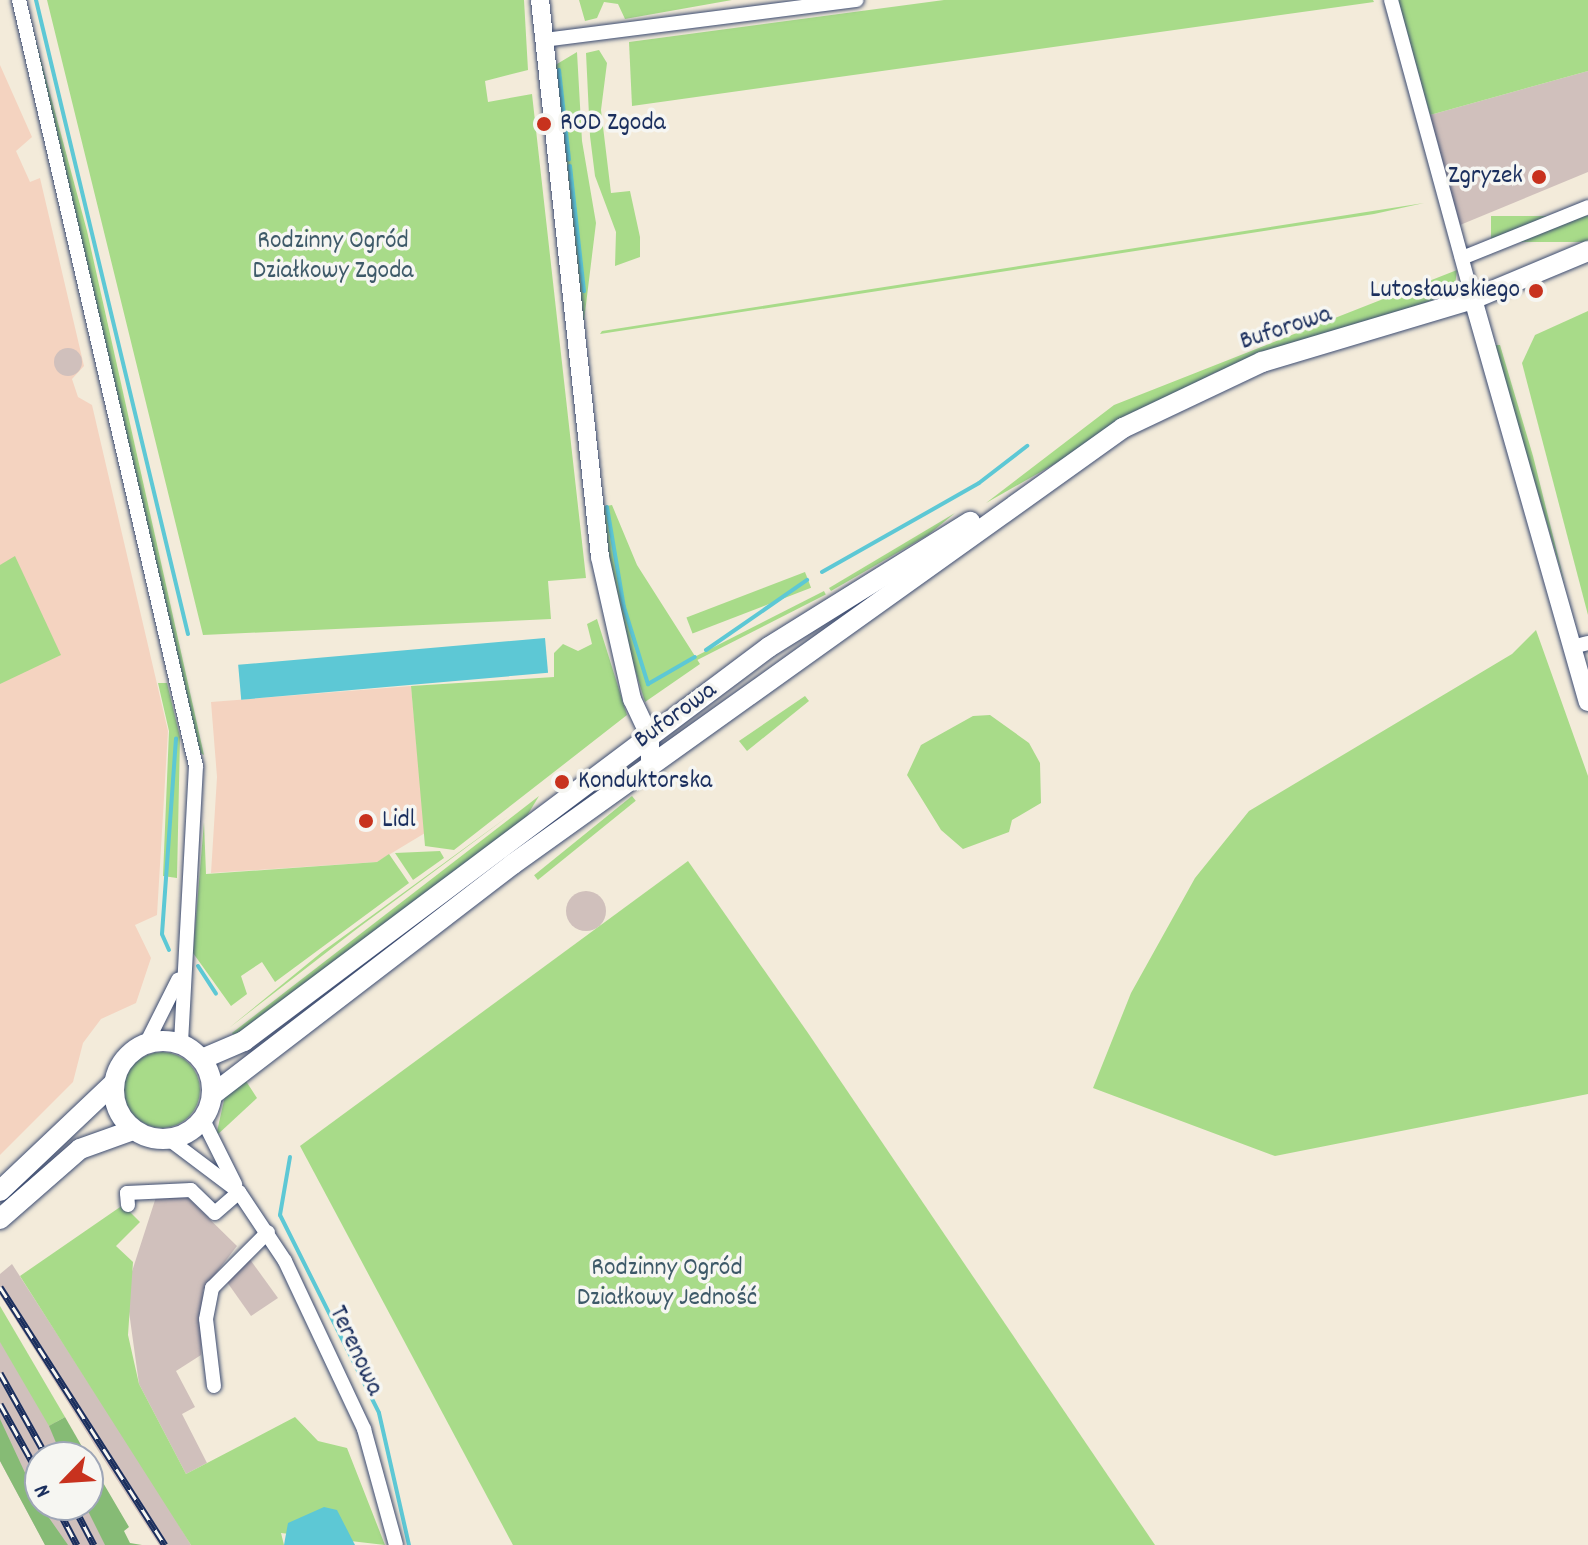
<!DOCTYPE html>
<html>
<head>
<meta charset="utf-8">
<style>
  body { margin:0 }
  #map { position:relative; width:1588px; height:1545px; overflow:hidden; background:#f3ebda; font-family:Dekko,sans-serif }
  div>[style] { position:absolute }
  .built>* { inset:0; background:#f4d3c0 }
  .industrial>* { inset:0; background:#d0c0bc }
  .round { border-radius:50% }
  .green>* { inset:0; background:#a8db89; transform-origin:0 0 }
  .forest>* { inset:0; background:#86bb75 }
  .water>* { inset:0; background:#5dc8d5; transform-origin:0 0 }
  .stream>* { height:4px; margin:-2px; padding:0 2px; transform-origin:2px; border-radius:2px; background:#5dc8d5 }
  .roads { filter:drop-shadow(0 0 2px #3b4b71) drop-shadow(0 0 2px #3b4b71) }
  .minor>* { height:14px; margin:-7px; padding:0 7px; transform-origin:7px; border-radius:7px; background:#fff }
  .tertiary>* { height:18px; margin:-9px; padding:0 9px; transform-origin:9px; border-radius:9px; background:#fff }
  .secondary>* { height:20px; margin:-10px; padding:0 10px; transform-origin:10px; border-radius:10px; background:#fff }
  .secondary>.ring { margin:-10px; padding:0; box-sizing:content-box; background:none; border:20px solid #fff; border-radius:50% }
  .rail>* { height:7px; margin-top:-3.5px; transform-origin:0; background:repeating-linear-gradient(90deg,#f6f6f2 0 12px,#1b2f5e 0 24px); box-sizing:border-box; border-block:2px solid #1b2f5e }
  .dots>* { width:22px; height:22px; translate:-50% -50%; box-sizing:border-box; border:4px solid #f6f6f2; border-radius:50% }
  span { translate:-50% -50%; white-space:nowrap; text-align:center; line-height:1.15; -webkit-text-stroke:7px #f6f6f2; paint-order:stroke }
  .poi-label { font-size:26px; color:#1b2f5e }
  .left { translate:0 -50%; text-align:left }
  .right { translate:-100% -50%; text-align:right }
  .park-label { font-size:26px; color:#3e5a69 }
  .street-label { font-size:26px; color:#1b2f5e }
  .north { position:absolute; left:24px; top:1441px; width:80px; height:80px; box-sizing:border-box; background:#f6f6f2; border:2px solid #9ea6b7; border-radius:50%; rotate:245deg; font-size:22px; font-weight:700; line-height:32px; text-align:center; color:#1b2f5e }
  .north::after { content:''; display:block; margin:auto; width:28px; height:36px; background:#c8321e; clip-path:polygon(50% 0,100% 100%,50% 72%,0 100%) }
</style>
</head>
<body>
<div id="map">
  <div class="built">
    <div style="clip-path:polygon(0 65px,32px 137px,16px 151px,30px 182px,40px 178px,84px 366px,72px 379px,78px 397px,92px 405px,168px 731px,157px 915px,135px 925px,151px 958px,136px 1003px,101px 1019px,83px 1043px,73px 1082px,0 1155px)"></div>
    <div style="clip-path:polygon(411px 686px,425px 833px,377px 862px,211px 873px,217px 777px,211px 702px)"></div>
  </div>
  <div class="industrial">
    <div style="clip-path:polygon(1588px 71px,1588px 172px,1460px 225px,1430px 115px)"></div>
    <div class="round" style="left:54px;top:348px;width:28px;height:28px"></div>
    <div class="round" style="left:566px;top:891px;width:40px;height:40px"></div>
    <div style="clip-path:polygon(185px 1195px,237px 1246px,203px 1290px,201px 1355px,176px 1371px,195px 1407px,182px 1414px,207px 1463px,186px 1474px,139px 1384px,126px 1290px,156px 1197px)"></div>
    <div style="clip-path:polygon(249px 1258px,278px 1298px,251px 1316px,227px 1282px)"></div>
    <div style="clip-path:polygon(12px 1264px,157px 1489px,191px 1545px,159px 1545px,99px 1452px,0 1295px,0 1274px)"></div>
    <div style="clip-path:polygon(0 1326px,76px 1457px,40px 1457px,40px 1505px,88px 1505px,127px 1545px,45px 1545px,0 1461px)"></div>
  </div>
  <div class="green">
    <div style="clip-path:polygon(25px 0,87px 231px,204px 755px,199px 752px)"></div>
    <div style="clip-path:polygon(47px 0,524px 0,528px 70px,485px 81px,488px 102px,532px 94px,586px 578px,548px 581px,551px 619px,203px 635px)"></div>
    <div style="clip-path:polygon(579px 0,732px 0,625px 19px,618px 4px,604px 2px,597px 18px,585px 21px)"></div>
    <div style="clip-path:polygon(944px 0,1373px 0,1374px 2px,632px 106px,629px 42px)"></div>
    <div style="clip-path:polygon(1398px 0,1588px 0,1588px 71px,1430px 115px)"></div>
    <div style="clip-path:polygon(599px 50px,607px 63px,601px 110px,611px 193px,630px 191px,640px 237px,640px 257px,615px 266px,616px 232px,595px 176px,590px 136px,586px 53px)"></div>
    <div style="clip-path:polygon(577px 52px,582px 141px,596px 223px,583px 329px,552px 67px)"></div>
    <div style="clip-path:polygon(1424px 203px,1374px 214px,600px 334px,602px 331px)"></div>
    <div style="left:1588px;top:216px;width:26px;height:97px;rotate:90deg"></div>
    <div style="clip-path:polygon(1457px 270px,1454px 293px,1214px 373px,986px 503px,1114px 405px)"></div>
    <div style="clip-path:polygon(1588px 311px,1588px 615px,1522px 363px,1535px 335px)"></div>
    <div style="clip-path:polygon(1494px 345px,1500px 345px,1533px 456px,1565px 584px)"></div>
    <div style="clip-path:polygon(612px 505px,637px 565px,700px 664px,645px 702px,618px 614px,601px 507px)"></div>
    <div style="clip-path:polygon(955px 513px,928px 535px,831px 591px,829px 588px)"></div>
    <div style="clip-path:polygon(15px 556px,61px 655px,0 684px,0 565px)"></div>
    <div style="left:805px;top:572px;width:17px;height:127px;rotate:69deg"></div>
    <div style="left:824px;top:591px;width:4px;height:184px;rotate:63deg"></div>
    <div style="clip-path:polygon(597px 619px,627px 715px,454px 850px,425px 846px,411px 686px,554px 677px,554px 653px,563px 644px,578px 651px,592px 644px,587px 624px)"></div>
    <div style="clip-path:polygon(1536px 630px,1588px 776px,1588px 1094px,1275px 1156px,1093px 1088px,1131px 993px,1195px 878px,1249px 811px,1512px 654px)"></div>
    <div style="clip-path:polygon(158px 683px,167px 683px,180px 737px,177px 878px,163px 876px,169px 731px)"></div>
    <div style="clip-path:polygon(805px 696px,809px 701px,747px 751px,739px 741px)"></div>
    <div style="clip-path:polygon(990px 715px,1029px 743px,1040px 763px,1041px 803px,1012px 820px,1009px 832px,963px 849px,941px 830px,907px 775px,921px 745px,973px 716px)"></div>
    <div style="clip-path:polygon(539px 796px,525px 819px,235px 1037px,232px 1033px)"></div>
    <div style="left:632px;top:796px;width:6px;height:126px;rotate:51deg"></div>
    <div style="clip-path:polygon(514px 812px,358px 928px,229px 1028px,322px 952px)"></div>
    <div style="clip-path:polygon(204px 822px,206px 874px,377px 862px,389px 854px,409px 883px,275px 982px,262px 962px,241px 976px,247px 994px,231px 1006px,193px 953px)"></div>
    <div style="clip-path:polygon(440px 851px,444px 858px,413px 880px,395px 853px)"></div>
    <div style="clip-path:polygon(688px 861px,808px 1033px,1155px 1545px,513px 1545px,300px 1146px)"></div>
    <div class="round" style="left:124px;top:1052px;width:76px;height:76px"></div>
    <div style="clip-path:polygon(244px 1078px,257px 1098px,216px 1136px,225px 1096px)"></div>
    <div style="clip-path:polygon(123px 1205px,140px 1222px,116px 1246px,133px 1262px,128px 1335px,139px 1384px,186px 1474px,295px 1417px,318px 1441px,347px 1448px,385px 1545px,281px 1533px,284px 1545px,191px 1545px,20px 1276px)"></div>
    <div style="clip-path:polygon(0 1306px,65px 1417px,49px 1426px,0 1342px)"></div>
  </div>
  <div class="forest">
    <div style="clip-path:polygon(65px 1417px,88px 1457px,62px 1457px,49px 1426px)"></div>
    <div style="clip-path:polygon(0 1419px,40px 1505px,68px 1545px,45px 1545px,0 1461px)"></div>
    <div style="clip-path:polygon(88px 1457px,129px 1527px,124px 1531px,130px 1543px,142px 1545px,105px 1545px,85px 1505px)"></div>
  </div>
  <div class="water">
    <div style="left:545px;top:638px;width:35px;height:308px;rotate:85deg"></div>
    <div style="clip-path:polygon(324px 1507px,337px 1510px,355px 1545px,284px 1545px,288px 1523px)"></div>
  </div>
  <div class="stream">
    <div style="left:36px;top:0;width:652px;rotate:76.52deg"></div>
    <div style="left:559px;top:70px;width:90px;rotate:83.6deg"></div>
    <div style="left:570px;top:166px;width:126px;rotate:83.6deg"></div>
    <div style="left:607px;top:507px;width:101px;rotate:80.4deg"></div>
    <div style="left:624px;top:607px;width:81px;rotate:72.7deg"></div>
    <div style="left:648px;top:684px;width:54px;rotate:-29.9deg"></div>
    <div style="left:822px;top:572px;width:180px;rotate:-29.5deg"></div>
    <div style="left:979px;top:483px;width:61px;rotate:-37.6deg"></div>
    <div style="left:706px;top:650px;width:123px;rotate:-34.7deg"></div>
    <div style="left:169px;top:950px;width:17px;rotate:-114deg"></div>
    <div style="left:162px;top:934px;width:196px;rotate:-85.9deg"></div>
    <div style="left:198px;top:966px;width:33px;rotate:57deg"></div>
    <div style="left:290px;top:1157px;width:59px;rotate:99.8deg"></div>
    <div style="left:280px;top:1215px;width:221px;rotate:63.4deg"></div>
    <div style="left:379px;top:1413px;width:135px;rotate:77.2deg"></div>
  </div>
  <div class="roads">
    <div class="minor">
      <div style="left:19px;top:0;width:786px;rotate:76.99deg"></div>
      <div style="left:196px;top:766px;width:278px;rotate:93.1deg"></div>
      <div style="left:1391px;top:0;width:310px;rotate:74.7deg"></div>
      <div style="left:544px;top:40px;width:315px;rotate:-7.3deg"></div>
      <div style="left:1462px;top:258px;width:136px;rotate:-22deg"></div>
      <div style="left:1572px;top:647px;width:16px;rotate:-14deg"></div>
      <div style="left:146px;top:1044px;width:72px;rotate:-63.4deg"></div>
      <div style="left:203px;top:1120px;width:72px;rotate:63.4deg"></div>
      <div style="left:170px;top:1140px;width:86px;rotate:37deg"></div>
      <div style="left:239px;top:1192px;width:83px;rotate:56.3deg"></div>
      <div style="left:285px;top:1261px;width:186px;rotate:64.8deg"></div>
      <div style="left:364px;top:1429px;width:120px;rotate:74.6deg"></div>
      <div style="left:128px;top:1205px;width:12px;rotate:-95deg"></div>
      <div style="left:127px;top:1193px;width:64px;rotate:-2.7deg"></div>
      <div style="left:191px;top:1190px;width:33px;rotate:44deg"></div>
      <div style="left:215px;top:1213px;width:32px;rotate:-41deg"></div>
      <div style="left:214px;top:1386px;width:67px;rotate:-96.8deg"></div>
      <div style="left:206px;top:1319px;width:32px;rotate:-79deg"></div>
      <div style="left:212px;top:1288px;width:79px;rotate:-45deg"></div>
    </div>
    <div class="tertiary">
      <div style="left:540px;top:0;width:560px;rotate:83.85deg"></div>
      <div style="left:600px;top:557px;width:146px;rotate:77.3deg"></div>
      <div style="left:632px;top:699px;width:42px;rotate:64.7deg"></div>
      <div style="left:650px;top:737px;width:29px;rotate:90deg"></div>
      <div style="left:1473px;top:299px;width:419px;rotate:74.1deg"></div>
    </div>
    <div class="secondary">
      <div class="ring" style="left:114px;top:1041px;width:78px;height:78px"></div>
      <div style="left:202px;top:1059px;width:46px;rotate:-23.2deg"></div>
      <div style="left:244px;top:1041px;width:656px;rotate:-36.89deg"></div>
      <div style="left:769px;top:647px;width:237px;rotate:-31.9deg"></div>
      <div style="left:212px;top:1095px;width:379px;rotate:-37.5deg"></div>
      <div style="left:513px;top:864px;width:750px;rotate:-35.56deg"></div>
      <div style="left:1123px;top:428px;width:154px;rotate:-25.4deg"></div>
      <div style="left:1262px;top:362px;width:220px;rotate:-16.6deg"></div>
      <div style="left:1473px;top:299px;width:125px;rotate:-22.7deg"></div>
      <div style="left:0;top:1191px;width:157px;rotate:-43.5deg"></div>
      <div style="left:0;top:1219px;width:106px;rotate:-41.2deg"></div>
      <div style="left:80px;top:1149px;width:56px;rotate:-19.7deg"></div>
    </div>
  </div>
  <div class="rail">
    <div style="left:0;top:1287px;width:306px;rotate:57.4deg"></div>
    <div style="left:0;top:1373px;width:96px;rotate:60.8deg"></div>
    <div style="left:0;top:1404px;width:82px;rotate:60.9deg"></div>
    <div style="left:56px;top:1505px;width:45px;rotate:62.3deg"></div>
    <div style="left:73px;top:1505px;width:45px;rotate:62.3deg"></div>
  </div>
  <div class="dots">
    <div style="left:544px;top:124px;background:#c8321e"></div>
    <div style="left:1539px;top:177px;background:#c8321e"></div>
    <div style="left:1536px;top:291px;background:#c8321e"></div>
    <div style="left:562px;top:782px;background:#c8321e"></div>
    <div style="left:366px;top:821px;background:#c8321e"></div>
  </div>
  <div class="poi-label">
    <span class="left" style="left:560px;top:124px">ROD Zgoda</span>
    <span class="right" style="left:1523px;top:177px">Zgryzek</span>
    <span class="right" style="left:1520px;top:291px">Lutosławskiego</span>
    <span class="left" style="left:578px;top:782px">Konduktorska</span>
    <span class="left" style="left:382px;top:821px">Lidl</span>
  </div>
  <div class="park-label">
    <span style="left:333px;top:257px">Rodzinny Ogród<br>Działkowy Zgoda</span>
    <span style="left:667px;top:1284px">Rodzinny Ogród<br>Działkowy Jedność</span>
  </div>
  <div class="street-label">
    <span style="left:1286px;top:329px;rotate:-18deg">Buforowa</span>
    <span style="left:676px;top:716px;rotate:-36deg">Buforowa</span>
    <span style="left:355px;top:1351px;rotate:65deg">Terenowa</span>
  </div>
  <div class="north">N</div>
</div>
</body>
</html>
